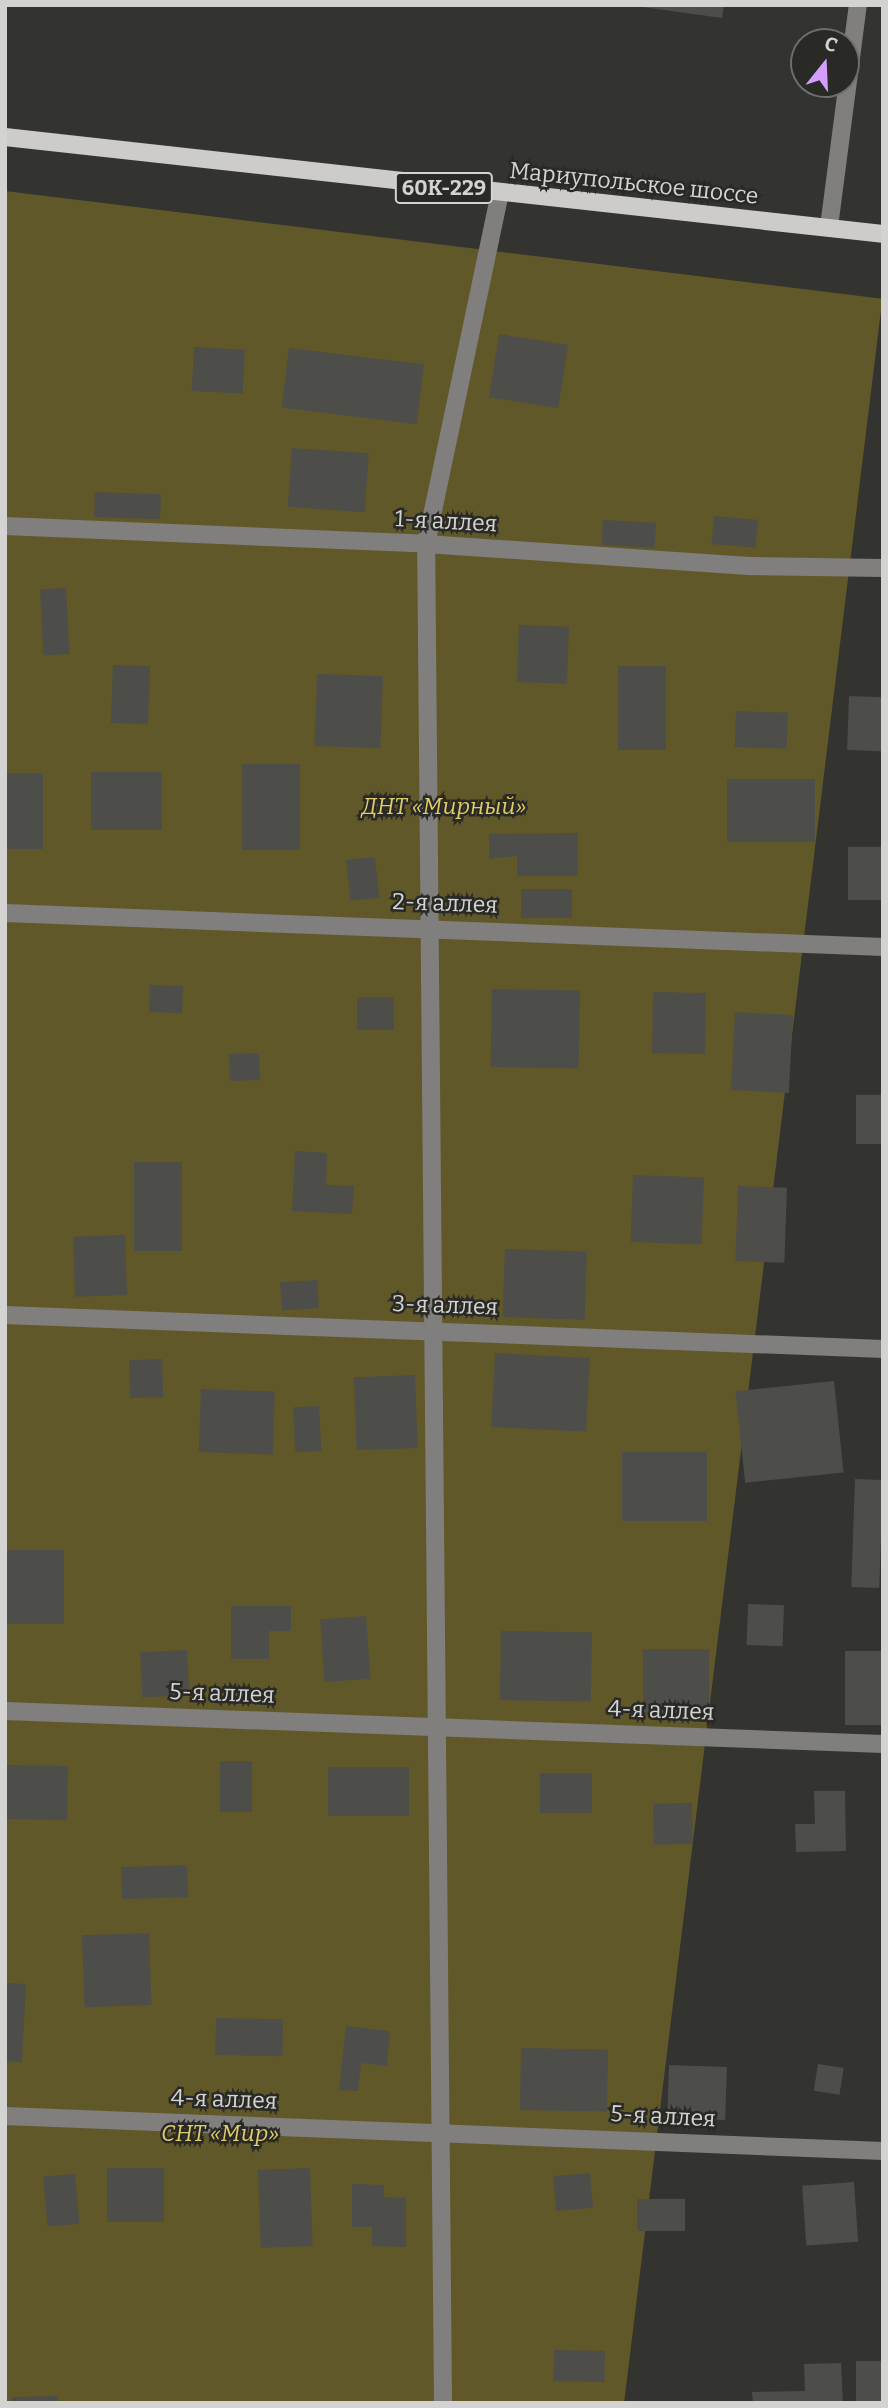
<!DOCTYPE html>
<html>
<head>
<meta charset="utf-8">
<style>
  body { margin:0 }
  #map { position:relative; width:888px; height:2408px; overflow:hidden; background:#333330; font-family:Bitter,serif }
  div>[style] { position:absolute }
  .green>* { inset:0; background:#615829; transform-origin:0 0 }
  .building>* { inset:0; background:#4d4d49; transform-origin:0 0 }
  .minor>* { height:18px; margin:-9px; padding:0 9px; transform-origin:9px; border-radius:9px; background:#807f7e }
  .major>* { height:18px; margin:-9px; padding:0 9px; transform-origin:9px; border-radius:9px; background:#cdccc9 }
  span { translate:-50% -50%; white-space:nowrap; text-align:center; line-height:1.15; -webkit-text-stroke:5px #292926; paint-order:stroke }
  .shield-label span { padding:2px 5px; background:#292926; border:2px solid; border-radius:5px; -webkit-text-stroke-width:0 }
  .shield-label { font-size:21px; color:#d3d3d1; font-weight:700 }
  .street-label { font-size:23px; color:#d3d3d1 }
  .park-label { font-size:23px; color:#dfcc66; font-style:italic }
  .frame { position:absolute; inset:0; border:7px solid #d3d3d1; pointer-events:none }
  .north { position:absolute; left:790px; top:28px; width:70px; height:70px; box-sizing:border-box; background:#292926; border:2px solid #6d6d6a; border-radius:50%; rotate:18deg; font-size:19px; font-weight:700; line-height:28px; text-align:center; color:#d3d3d1 }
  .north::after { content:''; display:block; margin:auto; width:24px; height:32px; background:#d29dfd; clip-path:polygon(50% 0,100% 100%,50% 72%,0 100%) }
</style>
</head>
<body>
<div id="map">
  <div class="green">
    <div style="left:5px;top:191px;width:884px;height:2212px;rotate:7deg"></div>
  </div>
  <div class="building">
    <div style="clip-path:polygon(628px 5px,724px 5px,722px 18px)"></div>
    <div style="left:499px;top:334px;width:70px;height:64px;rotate:9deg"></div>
    <div style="left:194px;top:347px;width:51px;height:44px;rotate:3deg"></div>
    <div style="left:289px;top:348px;width:136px;height:60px;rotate:7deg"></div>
    <div style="left:292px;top:448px;width:77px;height:59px;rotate:4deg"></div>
    <div style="left:95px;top:492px;width:66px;height:25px;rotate:2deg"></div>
    <div style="left:714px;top:516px;width:44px;height:28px;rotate:5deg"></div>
    <div style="left:603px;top:520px;width:53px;height:25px;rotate:3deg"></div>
    <div style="left:66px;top:588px;width:66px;height:26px;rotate:87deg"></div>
    <div style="left:519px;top:625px;width:50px;height:57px;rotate:2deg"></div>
    <div style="left:113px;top:665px;width:37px;height:58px;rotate:2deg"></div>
    <div style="left:618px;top:666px;width:48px;height:84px"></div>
    <div style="left:317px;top:674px;width:66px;height:72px;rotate:2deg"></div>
    <div style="left:849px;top:696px;width:34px;height:54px;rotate:2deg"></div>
    <div style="left:736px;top:711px;width:52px;height:36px;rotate:2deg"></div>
    <div style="left:242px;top:764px;width:58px;height:86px"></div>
    <div style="left:91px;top:772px;width:71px;height:58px"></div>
    <div style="left:5px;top:773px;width:38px;height:76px"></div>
    <div style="left:815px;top:779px;width:63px;height:88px;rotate:90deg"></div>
    <div style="clip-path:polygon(578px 833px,578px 876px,517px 876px,517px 856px,489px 859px,489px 834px)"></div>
    <div style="left:848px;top:847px;width:35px;height:53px"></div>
    <div style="left:375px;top:857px;width:41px;height:29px;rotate:84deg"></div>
    <div style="left:521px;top:889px;width:51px;height:29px"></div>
    <div style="left:150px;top:985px;width:33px;height:27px;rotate:2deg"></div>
    <div style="left:492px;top:989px;width:88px;height:78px;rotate:1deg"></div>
    <div style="left:653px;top:992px;width:53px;height:61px;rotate:1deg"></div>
    <div style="left:357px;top:997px;width:37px;height:33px"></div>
    <div style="left:735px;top:1012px;width:58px;height:78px;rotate:3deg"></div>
    <div style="left:259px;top:1053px;width:27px;height:30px;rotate:88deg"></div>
    <div style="left:856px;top:1095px;width:27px;height:49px"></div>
    <div style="clip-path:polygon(295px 1151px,327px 1153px,326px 1185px,354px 1186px,352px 1214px,292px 1211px)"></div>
    <div style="left:134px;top:1162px;width:48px;height:89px"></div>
    <div style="left:633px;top:1175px;width:71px;height:67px;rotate:2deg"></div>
    <div style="left:738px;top:1186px;width:49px;height:75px;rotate:2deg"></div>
    <div style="left:125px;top:1235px;width:60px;height:52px;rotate:88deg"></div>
    <div style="left:505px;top:1249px;width:82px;height:68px;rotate:2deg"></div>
    <div style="left:317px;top:1280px;width:28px;height:37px;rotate:86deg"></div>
    <div style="left:495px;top:1353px;width:95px;height:74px;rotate:3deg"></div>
    <div style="left:162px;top:1359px;width:38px;height:33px;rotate:88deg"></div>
    <div style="left:415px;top:1375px;width:73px;height:61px;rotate:88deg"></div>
    <div style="left:834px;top:1381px;width:92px;height:99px;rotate:84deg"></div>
    <div style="left:201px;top:1389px;width:74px;height:63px;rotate:2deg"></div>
    <div style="left:319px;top:1406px;width:45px;height:26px;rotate:87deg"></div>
    <div style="left:622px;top:1452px;width:85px;height:69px"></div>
    <div style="left:855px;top:1479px;width:28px;height:108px;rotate:2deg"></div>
    <div style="left:5px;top:1550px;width:59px;height:74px"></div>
    <div style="left:748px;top:1604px;width:36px;height:41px;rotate:2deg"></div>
    <div style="clip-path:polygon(231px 1606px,291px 1606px,291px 1631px,269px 1631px,269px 1659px,231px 1659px)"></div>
    <div style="left:366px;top:1616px;width:63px;height:46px;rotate:86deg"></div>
    <div style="left:501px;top:1631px;width:91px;height:69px;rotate:1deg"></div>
    <div style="left:643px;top:1649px;width:66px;height:65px"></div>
    <div style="left:187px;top:1650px;width:45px;height:47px;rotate:87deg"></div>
    <div style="left:845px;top:1651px;width:38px;height:74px"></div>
    <div style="left:220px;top:1761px;width:32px;height:51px"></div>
    <div style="left:6px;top:1765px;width:62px;height:54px;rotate:1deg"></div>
    <div style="left:328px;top:1767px;width:81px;height:49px"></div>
    <div style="left:540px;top:1773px;width:52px;height:40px"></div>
    <div style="clip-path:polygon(814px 1791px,845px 1791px,846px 1851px,796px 1852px,795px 1824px,815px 1824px)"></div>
    <div style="left:692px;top:1803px;width:41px;height:39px;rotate:89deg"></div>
    <div style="left:187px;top:1865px;width:32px;height:66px;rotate:88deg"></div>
    <div style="left:149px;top:1933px;width:72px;height:67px;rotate:88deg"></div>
    <div style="left:5px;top:1983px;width:21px;height:78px;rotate:3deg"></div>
    <div style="left:216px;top:2018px;width:67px;height:37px;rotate:1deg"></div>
    <div style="clip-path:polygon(346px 2026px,390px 2031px,387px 2066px,361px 2063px,358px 2091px,339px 2090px)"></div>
    <div style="left:521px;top:2048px;width:87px;height:62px;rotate:1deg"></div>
    <div style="left:818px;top:2064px;width:26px;height:27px;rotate:9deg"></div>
    <div style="left:669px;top:2065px;width:58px;height:53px;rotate:2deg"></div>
    <div style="left:164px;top:2168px;width:54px;height:57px;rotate:90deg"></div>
    <div style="left:310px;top:2168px;width:78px;height:52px;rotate:88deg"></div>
    <div style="left:590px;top:2173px;width:35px;height:37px;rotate:85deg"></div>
    <div style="left:75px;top:2174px;width:50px;height:32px;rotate:85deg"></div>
    <div style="left:854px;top:2182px;width:60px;height:52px;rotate:86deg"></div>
    <div style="clip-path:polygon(352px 2184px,384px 2185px,384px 2197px,406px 2198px,406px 2247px,372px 2246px,372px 2227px,352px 2227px)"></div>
    <div style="left:637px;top:2199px;width:48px;height:32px"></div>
    <div style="left:554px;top:2350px;width:51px;height:31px;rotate:1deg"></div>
    <div style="left:883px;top:2361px;width:42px;height:27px;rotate:90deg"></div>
    <div style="clip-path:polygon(841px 2363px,843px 2403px,753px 2403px,752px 2392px,805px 2391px,804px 2364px)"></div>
    <div style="clip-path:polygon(58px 2396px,58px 2403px,12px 2403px,12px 2397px)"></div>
  </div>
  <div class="minor">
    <div style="left:829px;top:227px;width:224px;rotate:-82.6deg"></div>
    <div style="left:5px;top:526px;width:421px;rotate:2.4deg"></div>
    <div style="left:426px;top:544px;width:327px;rotate:3.9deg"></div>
    <div style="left:752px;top:566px;width:131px;rotate:0.9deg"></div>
    <div style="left:5px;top:913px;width:879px;rotate:2.22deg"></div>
    <div style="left:5px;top:1315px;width:879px;rotate:2.22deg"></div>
    <div style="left:5px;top:1711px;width:879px;rotate:2.15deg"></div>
    <div style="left:5px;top:2116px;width:879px;rotate:2.28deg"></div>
    <div style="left:443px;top:2403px;width:1859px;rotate:-90.52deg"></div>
    <div style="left:426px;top:544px;width:358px;rotate:-78.1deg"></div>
  </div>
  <div class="major">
    <div style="left:5px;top:137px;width:883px;rotate:6.3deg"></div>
  </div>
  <div class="shield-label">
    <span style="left:444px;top:188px">60К-229</span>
  </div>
  <div class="street-label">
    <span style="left:634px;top:183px;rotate:6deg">Мариупольское шоссе</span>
    <span style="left:446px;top:521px;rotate:3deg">1-я аллея</span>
    <span style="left:445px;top:903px;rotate:2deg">2-я аллея</span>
    <span style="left:445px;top:1305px;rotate:2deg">3-я аллея</span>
    <span style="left:222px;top:1693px;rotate:2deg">5-я аллея</span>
    <span style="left:661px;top:1710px;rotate:2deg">4-я аллея</span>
    <span style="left:224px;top:2099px;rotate:2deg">4-я аллея</span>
    <span style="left:663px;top:2116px;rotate:3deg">5-я аллея</span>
  </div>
  <div class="park-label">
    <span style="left:444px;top:806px">ДНТ «Мирный»</span>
    <span style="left:220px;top:2133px">СНТ «Мир»</span>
  </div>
  <div class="frame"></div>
  <div class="north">С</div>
</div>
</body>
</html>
